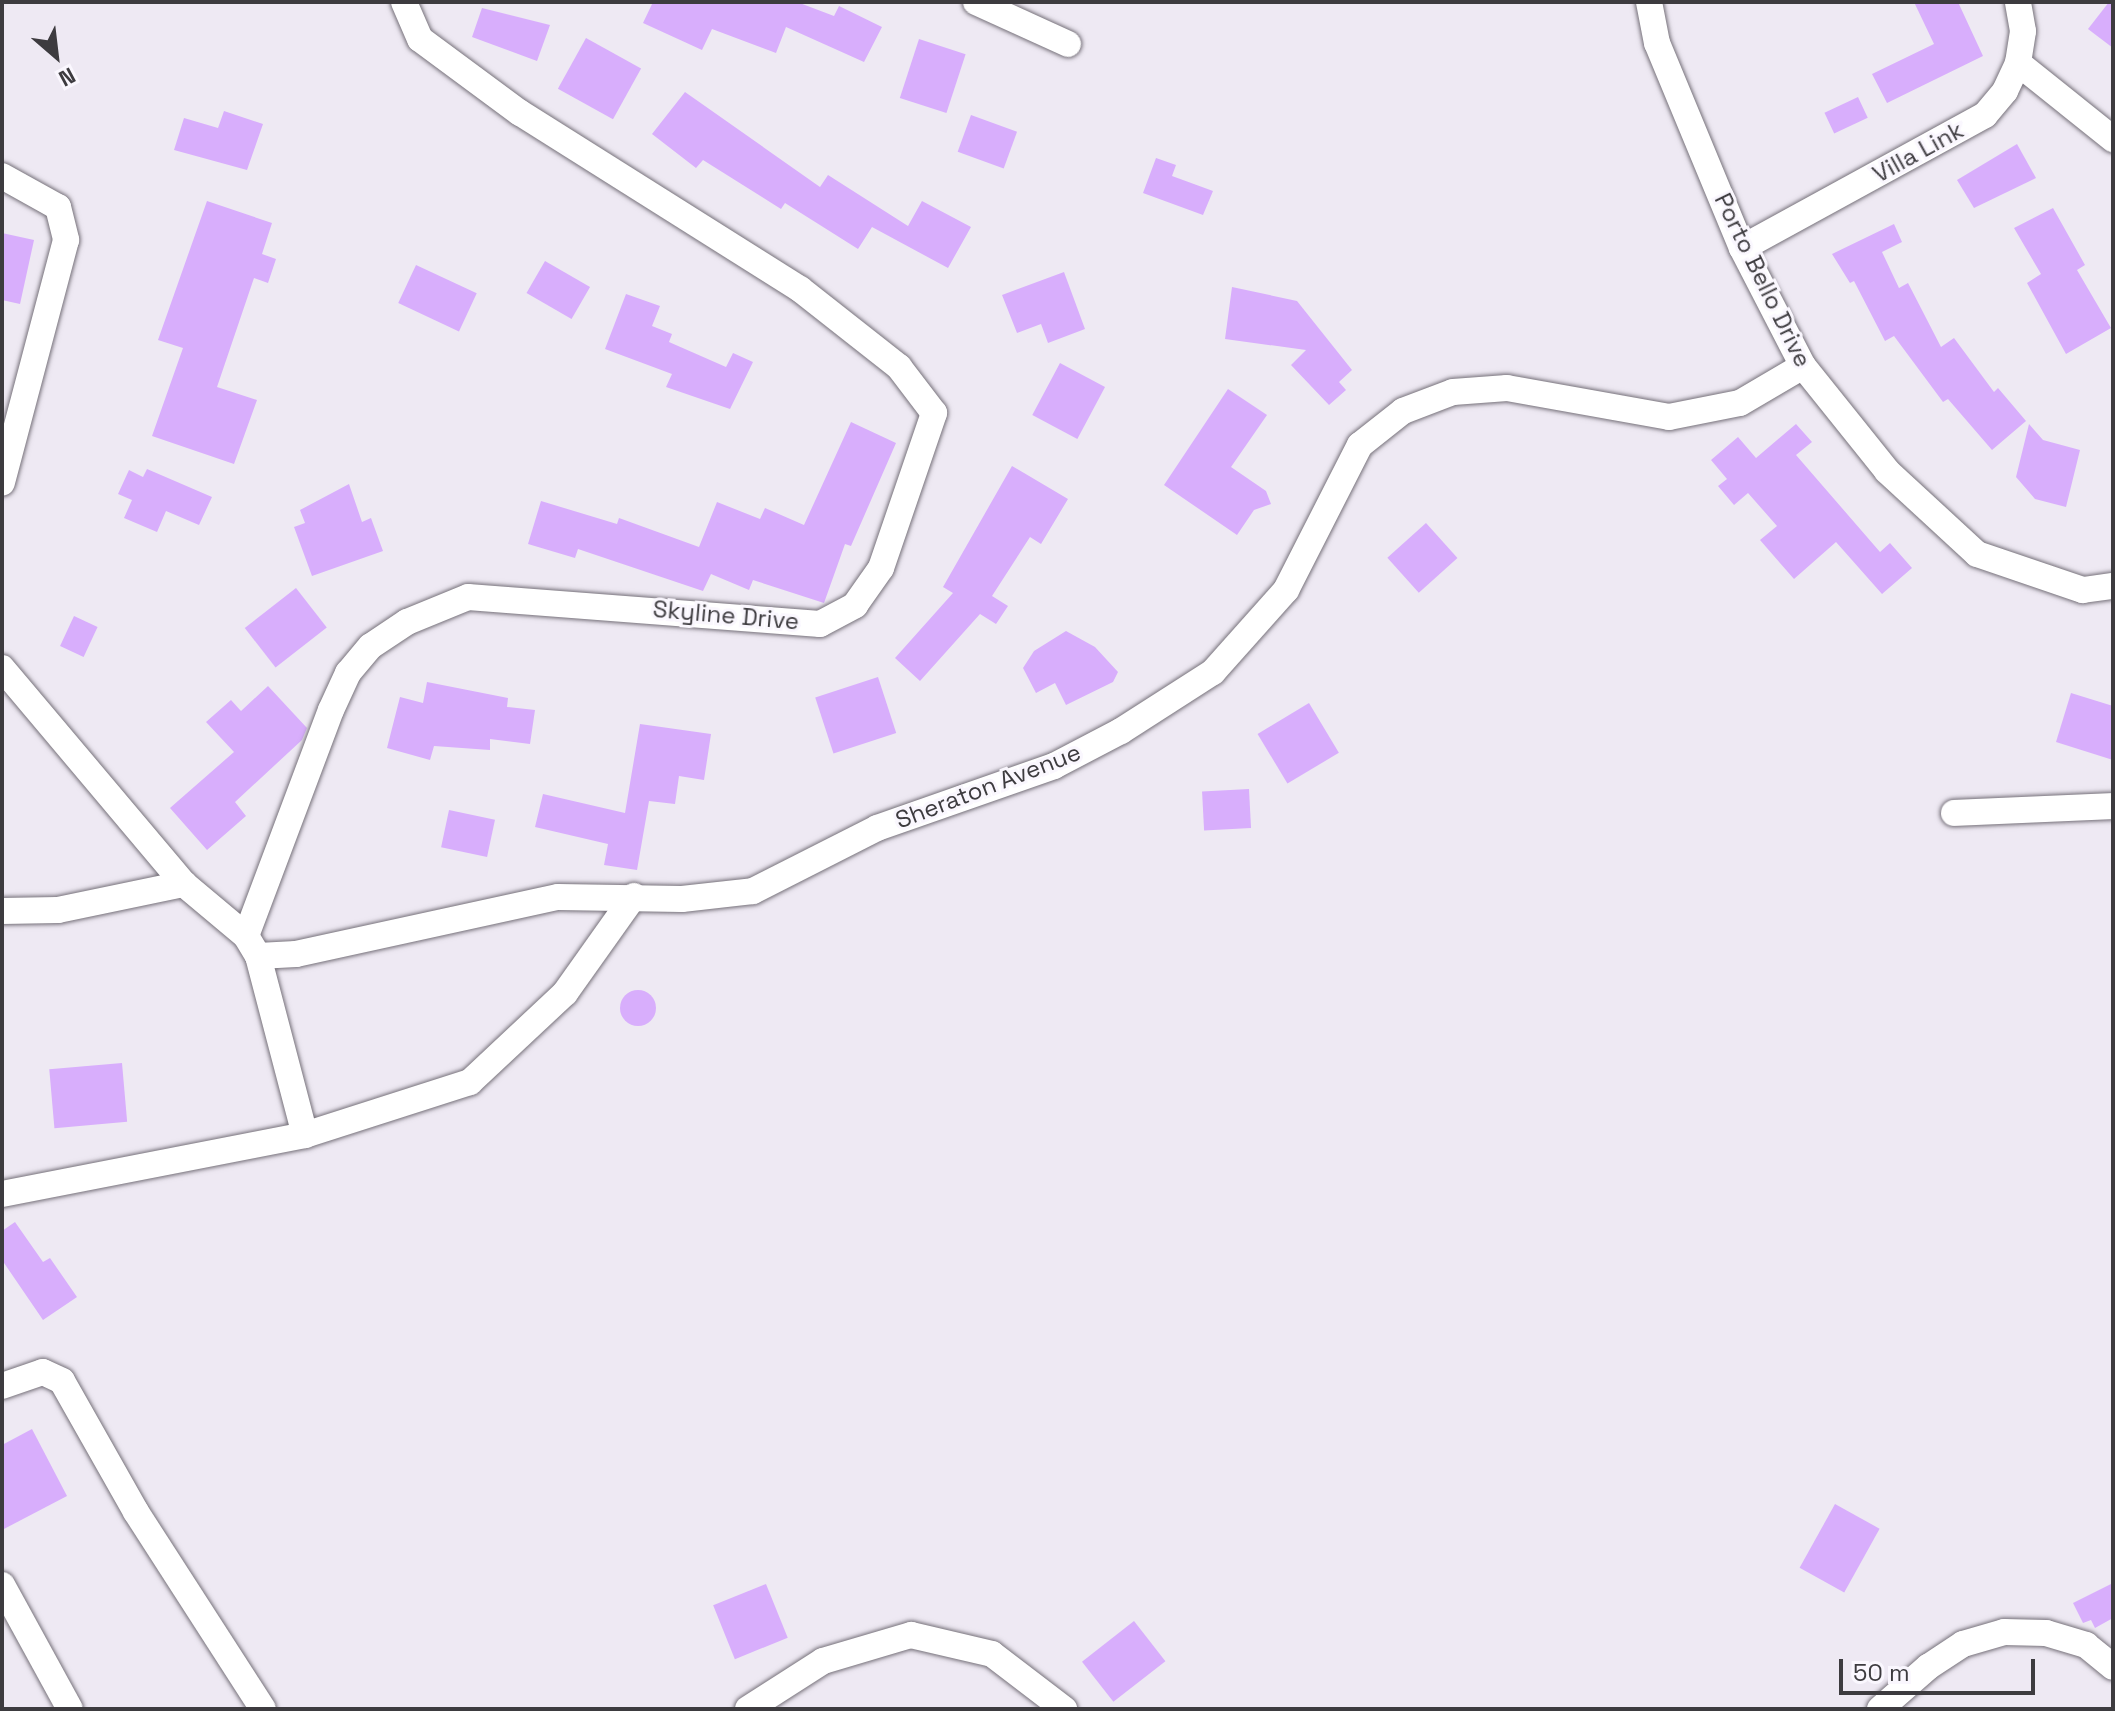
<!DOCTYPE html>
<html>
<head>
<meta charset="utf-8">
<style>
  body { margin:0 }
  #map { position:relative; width:2115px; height:1711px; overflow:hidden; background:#eee9f3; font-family:"Space Grotesk",sans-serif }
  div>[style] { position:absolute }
  .building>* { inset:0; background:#d8aefc; transform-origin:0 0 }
  .round { border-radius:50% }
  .roads { filter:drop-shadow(0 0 2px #76717a) drop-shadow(0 0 2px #76717a) }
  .minor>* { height:26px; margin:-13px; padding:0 13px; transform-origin:13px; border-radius:13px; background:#fff }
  span { translate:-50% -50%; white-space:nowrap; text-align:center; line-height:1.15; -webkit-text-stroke:6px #faf7fe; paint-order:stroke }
  .street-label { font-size:24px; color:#3d3b3f }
  .frame { position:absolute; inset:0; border:4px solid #3d3b3f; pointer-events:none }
  .north { position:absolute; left:16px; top:16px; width:80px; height:80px; -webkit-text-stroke:6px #faf7fe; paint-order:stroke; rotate:152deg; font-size:22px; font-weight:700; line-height:32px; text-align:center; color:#3d3b3f }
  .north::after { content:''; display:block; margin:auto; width:28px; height:36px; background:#3d3b3f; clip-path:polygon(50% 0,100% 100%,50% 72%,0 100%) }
  .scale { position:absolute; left:1839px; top:1659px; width:196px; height:36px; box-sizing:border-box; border:4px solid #3d3b3f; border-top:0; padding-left:10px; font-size:24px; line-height:28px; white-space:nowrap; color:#3d3b3f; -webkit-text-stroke:6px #faf7fe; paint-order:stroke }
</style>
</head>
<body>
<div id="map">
  <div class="building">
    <div style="clip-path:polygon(653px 2px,797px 2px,834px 16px,839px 6px,882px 27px,864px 62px,786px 27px,776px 53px,712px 29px,702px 50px,643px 23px)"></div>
    <div style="clip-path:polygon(1914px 2px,1958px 2px,1983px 56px,1887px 103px,1872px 74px,1934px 44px)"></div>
    <div style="clip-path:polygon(2109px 2px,2113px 2px,2113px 48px,2088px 29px)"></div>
    <div style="clip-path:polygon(482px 8px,550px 25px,537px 61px,472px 37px)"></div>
    <div style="left:586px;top:38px;width:63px;height:58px;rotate:29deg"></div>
    <div style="left:919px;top:39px;width:49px;height:62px;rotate:18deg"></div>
    <div style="clip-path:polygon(685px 92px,820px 187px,828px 175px,908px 226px,922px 201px,971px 227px,948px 268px,872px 227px,858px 249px,785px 203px,781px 209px,703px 160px,696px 168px,652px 134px)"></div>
    <div style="left:1858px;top:97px;width:23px;height:37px;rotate:65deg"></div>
    <div style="clip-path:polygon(224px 111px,263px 124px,247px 170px,174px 150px,184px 118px,218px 128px)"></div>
    <div style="left:971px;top:115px;width:49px;height:39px;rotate:20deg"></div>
    <div style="clip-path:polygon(2017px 144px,2036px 178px,1974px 208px,1957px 180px)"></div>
    <div style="clip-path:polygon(1156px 158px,1176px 165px,1172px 176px,1213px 191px,1203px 215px,1143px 193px)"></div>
    <div style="clip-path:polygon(207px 201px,272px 223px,262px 254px,276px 259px,268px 283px,254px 278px,217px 387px,257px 400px,234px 464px,152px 436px,183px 348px,158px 340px)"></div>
    <div style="clip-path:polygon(2053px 208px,2085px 265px,2077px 270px,2111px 328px,2066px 354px,2027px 283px,2041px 274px,2014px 228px)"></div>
    <div style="clip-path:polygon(1894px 224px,1902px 242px,1882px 252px,1899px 288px,1908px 283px,1941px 347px,1954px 338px,1994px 392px,1998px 388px,2026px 421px,1992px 450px,1948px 399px,1943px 402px,1894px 336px,1885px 341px,1854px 281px,1850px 283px,1832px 254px)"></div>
    <div style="clip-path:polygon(2px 233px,34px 240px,20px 304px,2px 300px)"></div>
    <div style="left:545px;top:261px;width:52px;height:37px;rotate:30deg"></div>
    <div style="left:416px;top:265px;width:67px;height:42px;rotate:25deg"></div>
    <div style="clip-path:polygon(1064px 272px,1085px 329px,1048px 343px,1041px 324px,1017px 333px,1002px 295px)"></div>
    <div style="clip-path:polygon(1232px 287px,1297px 301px,1352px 370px,1339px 382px,1346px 390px,1329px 405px,1291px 365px,1306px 350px,1225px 339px)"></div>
    <div style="clip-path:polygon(626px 294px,660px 306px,652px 326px,672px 334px,669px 342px,726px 367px,733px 353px,753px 362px,730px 409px,666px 387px,672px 374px,605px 349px)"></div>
    <div style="left:1060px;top:363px;width:51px;height:59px;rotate:28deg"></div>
    <div style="clip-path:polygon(1228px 389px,1267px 415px,1231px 467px,1266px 491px,1271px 504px,1254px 510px,1237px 535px,1164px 485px)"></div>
    <div style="clip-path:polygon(851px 422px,896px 443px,851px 546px,845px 544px,824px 603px,753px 580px,749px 590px,711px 574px,703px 591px,578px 549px,575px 558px,528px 544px,541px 501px,617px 524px,619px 518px,699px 547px,717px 502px,760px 519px,765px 508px,804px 525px)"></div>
    <div style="clip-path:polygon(1796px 424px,1812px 442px,1796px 455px,1880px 552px,1890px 543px,1912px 568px,1882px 594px,1836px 542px,1794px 579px,1760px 540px,1777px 526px,1748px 493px,1734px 505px,1718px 486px,1727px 479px,1711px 460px,1738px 437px,1756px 458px)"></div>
    <div style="clip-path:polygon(2029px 424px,2043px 440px,2080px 450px,2066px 507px,2035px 499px,2016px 477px)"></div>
    <div style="clip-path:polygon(1012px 466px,1068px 499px,1041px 544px,1030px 537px,992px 596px,1008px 606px,996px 624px,980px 614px,920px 681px,895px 658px,953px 593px,943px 587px)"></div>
    <div style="clip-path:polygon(147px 469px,212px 497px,199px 525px,166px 511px,157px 532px,124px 518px,132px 500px,118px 494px,129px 470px,143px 477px)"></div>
    <div style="clip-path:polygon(349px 484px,362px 522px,371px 518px,383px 551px,312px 576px,294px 527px,305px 523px,300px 510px)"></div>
    <div style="left:1426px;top:523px;width:47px;height:52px;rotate:48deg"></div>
    <div style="left:296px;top:588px;width:50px;height:65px;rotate:52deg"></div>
    <div style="left:74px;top:616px;width:26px;height:33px;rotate:25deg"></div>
    <div style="clip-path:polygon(1066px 631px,1095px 647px,1118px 672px,1113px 682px,1066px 705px,1055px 683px,1036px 693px,1023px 668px,1034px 651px)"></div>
    <div style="left:878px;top:677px;width:59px;height:66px;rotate:72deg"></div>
    <div style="clip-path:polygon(427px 682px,508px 698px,507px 707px,535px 710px,530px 744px,490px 739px,490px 750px,434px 746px,430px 760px,387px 748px,400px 697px,423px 703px)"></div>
    <div style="clip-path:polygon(268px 686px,307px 728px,302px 740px,235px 802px,246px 816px,207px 850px,170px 808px,234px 752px,206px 722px,231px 700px,241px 711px)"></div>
    <div style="clip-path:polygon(2071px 693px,2113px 706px,2113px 760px,2056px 742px)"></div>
    <div style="left:1309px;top:703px;width:58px;height:60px;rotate:59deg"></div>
    <div style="clip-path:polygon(640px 724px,711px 734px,704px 780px,679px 776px,675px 804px,649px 801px,637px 870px,604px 865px,608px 844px,535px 827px,543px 794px,625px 813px)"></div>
    <div style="left:1249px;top:789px;width:39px;height:47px;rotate:87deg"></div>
    <div style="left:449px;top:810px;width:47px;height:38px;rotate:12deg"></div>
    <div class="round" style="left:620px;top:990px;width:36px;height:36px"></div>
    <div style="left:122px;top:1063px;width:59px;height:73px;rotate:85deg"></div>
    <div style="clip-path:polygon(15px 1222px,43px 1262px,50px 1258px,77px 1297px,43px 1320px,2px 1260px,2px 1231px)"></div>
    <div style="clip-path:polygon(32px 1429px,67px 1496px,2px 1530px,2px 1445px)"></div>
    <div style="left:1835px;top:1504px;width:51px;height:73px;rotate:29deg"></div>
    <div style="clip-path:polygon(2113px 1583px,2113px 1618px,2095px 1628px,2091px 1620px,2083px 1623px,2073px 1603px)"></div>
    <div style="left:766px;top:1584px;width:58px;height:57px;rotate:68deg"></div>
    <div style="left:1134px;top:1621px;width:51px;height:66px;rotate:52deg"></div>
  </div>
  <div class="roads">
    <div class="minor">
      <div style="left:976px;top:2px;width:101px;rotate:24.5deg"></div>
      <div style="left:1649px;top:2px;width:42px;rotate:79deg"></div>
      <div style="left:1657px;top:43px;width:222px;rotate:67.5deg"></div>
      <div style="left:1742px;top:248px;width:133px;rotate:62.7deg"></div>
      <div style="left:1803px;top:366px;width:134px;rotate:51.3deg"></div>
      <div style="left:1887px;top:471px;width:122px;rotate:42.7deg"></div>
      <div style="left:1977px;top:554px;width:112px;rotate:18.8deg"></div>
      <div style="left:2083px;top:590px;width:30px;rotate:-8deg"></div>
      <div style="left:2018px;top:63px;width:122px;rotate:38.7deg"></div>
      <div style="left:2px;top:176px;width:64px;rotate:29deg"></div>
      <div style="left:58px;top:207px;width:34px;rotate:76deg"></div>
      <div style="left:66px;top:240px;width:251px;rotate:104.8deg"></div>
      <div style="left:1742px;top:248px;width:277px;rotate:-28.7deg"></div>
      <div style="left:1985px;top:115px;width:31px;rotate:-50deg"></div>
      <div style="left:2005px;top:91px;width:31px;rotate:-65deg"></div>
      <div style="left:2018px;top:63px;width:32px;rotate:-81deg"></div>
      <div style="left:2023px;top:31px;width:29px;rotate:-100deg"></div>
      <div style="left:2px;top:668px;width:282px;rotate:49.9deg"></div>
      <div style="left:184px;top:884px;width:81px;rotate:40deg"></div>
      <div style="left:246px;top:936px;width:23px;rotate:59deg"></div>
      <div style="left:258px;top:956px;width:185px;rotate:75.3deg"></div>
      <div style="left:1954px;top:813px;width:159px;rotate:-2.5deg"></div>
      <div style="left:2px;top:911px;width:56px;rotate:-1deg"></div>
      <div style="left:58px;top:910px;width:129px;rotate:-11.7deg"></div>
      <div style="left:246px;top:936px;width:241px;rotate:-69.4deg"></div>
      <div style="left:331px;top:710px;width:41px;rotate:-65.3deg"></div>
      <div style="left:348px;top:673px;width:35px;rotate:-50deg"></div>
      <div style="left:371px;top:646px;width:43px;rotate:-33.7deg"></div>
      <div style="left:407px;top:622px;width:66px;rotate:-22.3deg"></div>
      <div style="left:468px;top:597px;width:353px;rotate:4.4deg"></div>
      <div style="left:820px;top:624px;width:40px;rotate:-28deg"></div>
      <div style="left:855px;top:605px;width:45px;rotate:-54.9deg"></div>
      <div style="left:881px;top:568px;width:164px;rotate:-71.1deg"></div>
      <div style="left:934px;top:413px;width:58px;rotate:-127.3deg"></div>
      <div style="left:899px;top:367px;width:126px;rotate:-141.8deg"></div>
      <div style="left:800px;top:289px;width:331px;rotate:-147.8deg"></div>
      <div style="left:520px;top:113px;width:124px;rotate:-143.5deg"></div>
      <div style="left:420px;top:39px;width:40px;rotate:-113.4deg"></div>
      <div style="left:258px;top:956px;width:38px;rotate:-3deg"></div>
      <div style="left:296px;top:954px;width:268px;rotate:-12.3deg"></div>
      <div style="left:558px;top:897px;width:124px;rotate:0.9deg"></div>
      <div style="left:682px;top:899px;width:71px;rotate:-6.4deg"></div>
      <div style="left:753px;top:891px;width:139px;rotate:-26.9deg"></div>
      <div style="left:877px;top:828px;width:188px;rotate:-19.3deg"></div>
      <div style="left:1054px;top:766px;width:76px;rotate:-27.6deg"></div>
      <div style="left:1121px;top:731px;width:109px;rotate:-32.7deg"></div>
      <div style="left:1213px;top:672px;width:110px;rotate:-48.3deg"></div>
      <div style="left:1286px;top:590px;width:163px;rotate:-63deg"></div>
      <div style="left:1360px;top:445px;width:55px;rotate:-38.3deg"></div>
      <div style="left:1403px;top:411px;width:53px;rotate:-20.8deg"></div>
      <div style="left:1453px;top:392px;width:54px;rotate:-4.2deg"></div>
      <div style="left:1507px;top:388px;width:165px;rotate:10.1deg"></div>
      <div style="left:1669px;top:417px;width:72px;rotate:-11.2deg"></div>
      <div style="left:1740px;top:403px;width:73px;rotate:-30.4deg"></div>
      <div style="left:2px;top:1194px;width:309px;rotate:-11deg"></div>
      <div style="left:305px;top:1135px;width:173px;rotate:-17.8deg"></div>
      <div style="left:470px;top:1082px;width:130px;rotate:-43.1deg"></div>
      <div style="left:565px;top:993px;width:119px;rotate:-54.6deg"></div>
      <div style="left:2px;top:1386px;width:43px;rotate:-18.9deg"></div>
      <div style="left:43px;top:1372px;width:21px;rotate:25deg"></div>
      <div style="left:62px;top:1381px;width:150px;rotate:60.5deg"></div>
      <div style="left:136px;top:1512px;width:234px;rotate:57.2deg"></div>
      <div style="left:2px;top:1585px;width:141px;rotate:61.3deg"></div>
      <div style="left:748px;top:1709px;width:89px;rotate:-32.6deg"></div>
      <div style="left:823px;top:1661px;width:92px;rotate:-16.5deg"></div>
      <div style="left:911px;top:1635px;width:83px;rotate:13.2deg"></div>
      <div style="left:992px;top:1654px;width:91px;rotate:37.4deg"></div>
      <div style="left:1880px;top:1709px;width:64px;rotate:-41.2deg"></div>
      <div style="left:1928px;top:1667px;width:42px;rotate:-33.3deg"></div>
      <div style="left:1963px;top:1644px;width:43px;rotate:-16.3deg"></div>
      <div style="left:2004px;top:1632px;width:42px;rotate:1.4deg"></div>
      <div style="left:2046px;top:1633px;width:42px;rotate:16.7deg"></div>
      <div style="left:2086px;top:1645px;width:35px;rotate:39deg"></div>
    </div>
  </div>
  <div class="street-label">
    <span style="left:1918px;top:152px;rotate:-29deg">Villa Link</span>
    <span style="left:1763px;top:280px;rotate:64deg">Porto Bello Drive</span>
    <span style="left:726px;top:615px;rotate:5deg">Skyline Drive</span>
    <span style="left:988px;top:786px;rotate:-21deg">Sheraton Avenue</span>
  </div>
  <div class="frame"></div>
  <div class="north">N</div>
  <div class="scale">50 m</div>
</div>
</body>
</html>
